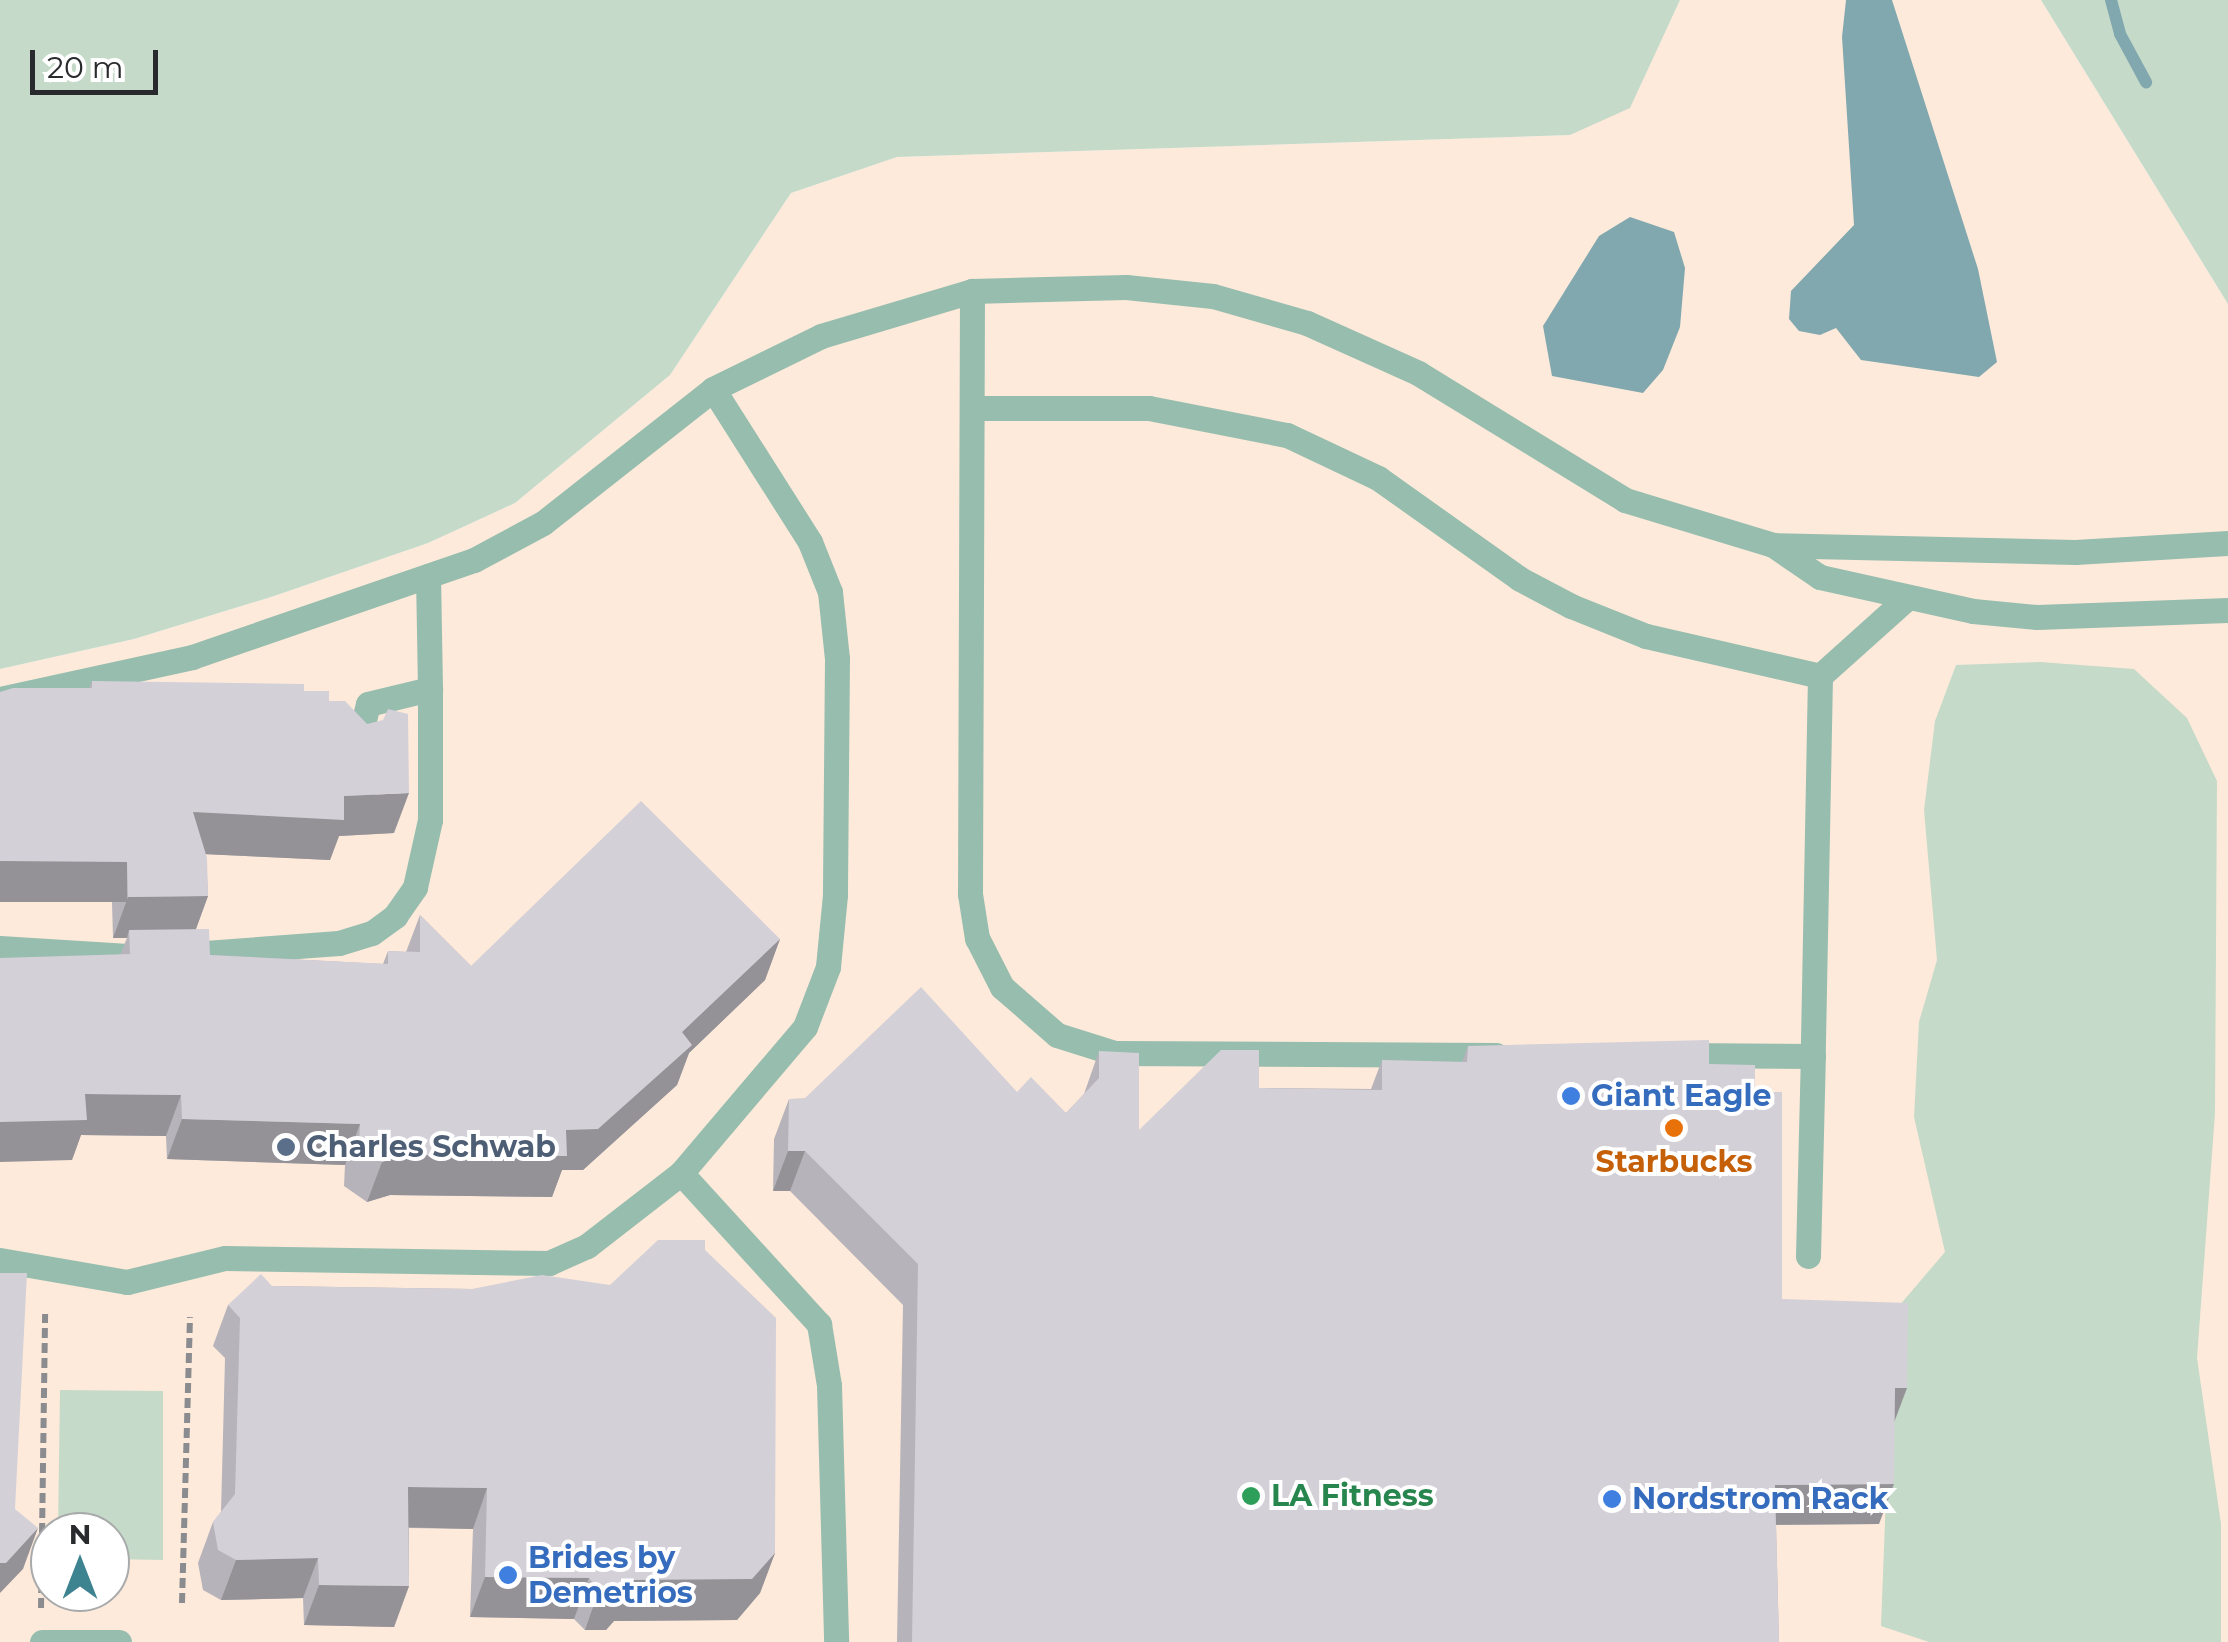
<!DOCTYPE html>
<html>
<head>
<meta charset="utf-8">
<style>
  body { margin:0 }
  #map { position:relative; width:2228px; height:1642px; overflow:hidden; background:#f5f8fe; font-family:Montserrat,sans-serif }
  div>[style] { position:absolute }
  .commercial>* { inset:0; background:#fdeada }
  .green>* { inset:0; background:#c5dac8 }
  .water>* { inset:0; background:#81a8af }
  .stream>* { height:12px; margin:-6px; padding:0 6px; transform-origin:6px; border-radius:6px; background:#81a8af }
  .path>* { height:6px; margin-top:-3px; transform-origin:0; background:repeating-linear-gradient(90deg,#8a8c90 0 10px,transparent 0 15px) }
  .service>* { height:25px; margin:-12.5px; padding:0 12.5px; transform-origin:12.5px; border-radius:12.5px; background:#96bdae }
  .wall>* { inset:0; background:#b6b3ba }
  .shaded-wall>* { inset:0; background:#949297; transform-origin:0 0 }
  .building>* { inset:0; background:#d4d0d8 }
  .dots>* { width:28px; height:28px; translate:-50% -50%; box-sizing:border-box; border:5px solid #fff; border-radius:50% }
  span { translate:-50% -50%; white-space:nowrap; text-align:center; line-height:1.15; -webkit-text-stroke:8px #fff; paint-order:stroke }
  .shop-label { font-size:30px; color:#366cbe; font-weight:700 }
  .left { translate:0 -50%; text-align:left }
  .service-label { font-size:30px; color:#4e5e75; font-weight:700 }
  .food-label { font-size:30px; color:#c56008; font-weight:700 }
  .leisure-label { font-size:30px; color:#27864d; font-weight:700 }
  .north { position:absolute; left:30px; top:1512px; width:100px; height:100px; box-sizing:border-box; background:#fff; border:2px solid #a9aaab; border-radius:50%; rotate:0deg; font-size:28px; font-weight:700; line-height:40px; text-align:center; color:#292a2d }
  .north::after { content:''; display:block; margin:auto; width:35px; height:45px; background:#3e8490; clip-path:polygon(50% 0,100% 100%,50% 72%,0 100%) }
  .scale { position:absolute; left:30px; top:50px; width:128px; height:45px; box-sizing:border-box; border:5px solid #292a2d; border-top:0; padding-left:12px; font-size:30px; line-height:35px; white-space:nowrap; color:#292a2d; -webkit-text-stroke:8px #fff; paint-order:stroke }
</style>
</head>
<body>
<div id="map">
  <div class="commercial">
    <div style="clip-path:polygon(evenodd,1680px 0,2041px 0,2228px 304px,2228px 1642px,0 1642px,0 669px,134px 639px,274px 596px,428px 543px,515px 503px,670px 375px,791px 193px,897px 157px,1570px 135px,1630px 107px,1680px 0,50px 1532px,110px 1532px,110px 1592px,50px 1592px,50px 1532px)"></div>
  </div>
  <div class="green">
    <div style="clip-path:polygon(0 0,1680px 0,1630px 108px,1570px 135px,897px 157px,791px 193px,670px 375px,515px 503px,428px 543px,274px 596px,134px 639px,0 669px)"></div>
    <div style="clip-path:polygon(2041px 0,2228px 0,2228px 304px)"></div>
    <div style="clip-path:polygon(2040px 662px,2134px 669px,2187px 718px,2217px 781px,2215px 1113px,2197px 1358px,2221px 1524px,2221px 1642px,1929px 1642px,1881px 1626px,1893px 1313px,1945px 1252px,1914px 1117px,1919px 1022px,1937px 960px,1924px 810px,1935px 721px,1956px 665px)"></div>
    <div style="clip-path:polygon(60px 1390px,163px 1391px,163px 1560px,110px 1559px,110px 1532px,58px 1532px)"></div>
  </div>
  <div class="water">
    <div style="clip-path:polygon(1846px 0,1892px 0,1978px 269px,1997px 362px,1979px 377px,1861px 360px,1836px 328px,1820px 335px,1799px 331px,1789px 319px,1791px 291px,1854px 225px,1842px 37px)"></div>
    <div style="clip-path:polygon(1630px 217px,1674px 232px,1685px 268px,1680px 327px,1663px 370px,1643px 393px,1552px 376px,1543px 326px,1599px 236px)"></div>
  </div>
  <div class="stream">
    <div style="left:2111px;top:0;width:35px;rotate:75deg"></div>
    <div style="left:2120px;top:34px;width:55px;rotate:61.6deg"></div>
  </div>
  <div class="path">
    <div style="left:182px;top:1603px;width:286px;rotate:-88.4deg"></div>
    <div style="left:41px;top:1608px;width:294px;rotate:-89.2deg"></div>
  </div>
  <div class="service">
    <div style="left:972px;top:291px;width:603px;rotate:90.19deg"></div>
    <div style="left:970px;top:894px;width:45px;rotate:81deg"></div>
    <div style="left:977px;top:938px;width:55px;rotate:63deg"></div>
    <div style="left:1002px;top:987px;width:73px;rotate:41.1deg"></div>
    <div style="left:1057px;top:1035px;width:60px;rotate:17.5deg"></div>
    <div style="left:1114px;top:1053px;width:382px;rotate:0.3deg"></div>
    <div style="left:713px;top:389px;width:120px;rotate:-26.1deg"></div>
    <div style="left:821px;top:336px;width:158px;rotate:-16.6deg"></div>
    <div style="left:972px;top:291px;width:154px;rotate:-1.5deg"></div>
    <div style="left:1126px;top:287px;width:87px;rotate:5.9deg"></div>
    <div style="left:1213px;top:296px;width:98px;rotate:16deg"></div>
    <div style="left:1307px;top:323px;width:122px;rotate:24.2deg"></div>
    <div style="left:1418px;top:373px;width:243px;rotate:31.5deg"></div>
    <div style="left:1625px;top:500px;width:155px;rotate:16.9deg"></div>
    <div style="left:976px;top:408px;width:173px"></div>
    <div style="left:1149px;top:408px;width:141px;rotate:11.1deg"></div>
    <div style="left:1287px;top:435px;width:101px;rotate:25.3deg"></div>
    <div style="left:1378px;top:478px;width:174px;rotate:35.4deg"></div>
    <div style="left:1520px;top:579px;width:58px;rotate:27.9deg"></div>
    <div style="left:1571px;top:606px;width:81px;rotate:21.8deg"></div>
    <div style="left:1646px;top:636px;width:179px;rotate:12.9deg"></div>
    <div style="left:1820px;top:676px;width:380px;rotate:91.1deg"></div>
    <div style="left:1813px;top:1056px;width:137px;rotate:-179.6deg"></div>
    <div style="left:2228px;top:543px;width:153px;rotate:176.6deg"></div>
    <div style="left:2075px;top:552px;width:302px;rotate:-178.7deg"></div>
    <div style="left:1773px;top:545px;width:57px;rotate:34.2deg"></div>
    <div style="left:1820px;top:577px;width:157px;rotate:12.5deg"></div>
    <div style="left:1973px;top:611px;width:64px;rotate:5.4deg"></div>
    <div style="left:2037px;top:617px;width:191px;rotate:-2.1deg"></div>
    <div style="left:1820px;top:676px;width:117px;rotate:-41.9deg"></div>
    <div style="left:0;top:699px;width:197px;rotate:-12.3deg"></div>
    <div style="left:192px;top:657px;width:298px;rotate:-19deg"></div>
    <div style="left:474px;top:560px;width:78px;rotate:-28.2deg"></div>
    <div style="left:543px;top:523px;width:216px;rotate:-38.2deg"></div>
    <div style="left:713px;top:389px;width:181px;rotate:57.6deg"></div>
    <div style="left:810px;top:542px;width:54px;rotate:68.2deg"></div>
    <div style="left:830px;top:592px;width:67px;rotate:84deg"></div>
    <div style="left:837px;top:659px;width:236px;rotate:90.5deg"></div>
    <div style="left:835px;top:895px;width:72px;rotate:95.6deg"></div>
    <div style="left:828px;top:967px;width:64px;rotate:111deg"></div>
    <div style="left:805px;top:1027px;width:192px;rotate:130.3deg"></div>
    <div style="left:357px;top:749px;width:46px;rotate:-76.3deg"></div>
    <div style="left:368px;top:704px;width:64px;rotate:-13.6deg"></div>
    <div style="left:430px;top:689px;width:113px;rotate:-91deg"></div>
    <div style="left:0;top:948px;width:128px;rotate:3.6deg"></div>
    <div style="left:178px;top:955px;width:161px;rotate:-4.3deg"></div>
    <div style="left:339px;top:943px;width:34px;rotate:-17deg"></div>
    <div style="left:372px;top:933px;width:29px;rotate:-36deg"></div>
    <div style="left:395px;top:916px;width:35px;rotate:-55deg"></div>
    <div style="left:415px;top:887px;width:69px;rotate:-77.4deg"></div>
    <div style="left:430px;top:820px;width:131px;rotate:-90deg"></div>
    <div style="left:1808px;top:1256px;width:200px;rotate:-88.6deg"></div>
    <div style="left:0;top:1260px;width:129px;rotate:9.8deg"></div>
    <div style="left:127px;top:1282px;width:101px;rotate:-13.8deg"></div>
    <div style="left:225px;top:1258px;width:324px;rotate:0.9deg"></div>
    <div style="left:549px;top:1263px;width:42px;rotate:-24.1deg"></div>
    <div style="left:587px;top:1246px;width:119px;rotate:-37.8deg"></div>
    <div style="left:681px;top:1173px;width:205px;rotate:47.6deg"></div>
    <div style="left:819px;top:1324px;width:62px;rotate:80.7deg"></div>
    <div style="left:829px;top:1385px;width:257px;rotate:88.4deg"></div>
    <div style="left:42px;top:1642px;width:77px"></div>
  </div>
  <div class="wall">
    <div style="clip-path:polygon(92px 681px,304px 691px,329px 701px,394px 833px,339px 836px,330px 860px,206px 854px,208px 896px,196px 929px,210px 955px,383px 964px,388px 951px,406px 952px,420px 915px,471px 966px,780px 939px,765px 980px,689px 1053px,677px 1085px,583px 1170px,562px 1170px,552px 1197px,390px 1195px,367px 1202px,344px 1186px,345px 1165px,167px 1159px,166px 1136px,81px 1135px,72px 1160px,120px 955px,127px 938px,113px 938px,112px 903px,89px 688px)"></div>
    <div style="clip-path:polygon(1468px 1046px,1709px 1064px,1755px 1092px,1782px 1299px,1894px 1422px,1879px 1524px,1776px 1525px,1779px 1642px,897px 1642px,903px 1305px,790px 1191px,773px 1191px,774px 1139px,789px 1099px,1017px 1092px,1066px 1113px,1084px 1094px,1099px 1051px,1139px 1130px,1259px 1088px,1371px 1089px,1382px 1060px,1462px 1062px)"></div>
    <div style="clip-path:polygon(705px 1250px,775px 1553px,760px 1593px,737px 1620px,614px 1621px,606px 1630px,585px 1630px,574px 1619px,470px 1617px,473px 1529px,409px 1528px,409px 1586px,394px 1627px,304px 1625px,303px 1598px,221px 1600px,203px 1590px,198px 1563px,213px 1522px,221px 1512px,225px 1358px,213px 1346px,228px 1305px,272px 1286px,472px 1289px,610px 1285px)"></div>
  </div>
  <div class="shaded-wall">
    <div style="clip-path:polygon(409px 793px,394px 833px,339px 836px,330px 860px,179px 853px,193px 812px,344px 796px)"></div>
    <div style="left:0;top:861px;width:127px;height:41px"></div>
    <div style="clip-path:polygon(208px 896px,193px 937px,129px 930px,127px 938px,113px 938px,128px 897px)"></div>
    <div style="clip-path:polygon(780px 939px,765px 980px,689px 1053px,677px 1085px,583px 1170px,562px 1170px,552px 1197px,390px 1195px,367px 1202px,382px 1162px,405px 1155px,566px 1130px,682px 1032px)"></div>
    <div style="clip-path:polygon(85px 1094px,181px 1095px,166px 1136px,81px 1135px,72px 1160px,0 1162px,0 1122px)"></div>
    <div style="clip-path:polygon(182px 1119px,360px 1124px,345px 1165px,167px 1159px)"></div>
    <div style="clip-path:polygon(788px 1151px,805px 1151px,790px 1191px,773px 1191px)"></div>
    <div style="clip-path:polygon(1895px 1388px,1907px 1388px,1892px 1428px)"></div>
    <div style="clip-path:polygon(1894px 1484px,1879px 1524px,1761px 1525px,1775px 1485px)"></div>
    <div style="clip-path:polygon(408px 1487px,487px 1488px,473px 1529px,394px 1527px)"></div>
    <div style="clip-path:polygon(38px 1528px,23px 1569px,0 1593px,0 1563px)"></div>
    <div style="clip-path:polygon(775px 1553px,760px 1593px,737px 1620px,614px 1621px,606px 1630px,585px 1630px,599px 1590px,629px 1580px)"></div>
    <div style="clip-path:polygon(318px 1558px,303px 1598px,221px 1600px,236px 1560px)"></div>
    <div style="clip-path:polygon(485px 1577px,589px 1578px,574px 1619px,470px 1617px)"></div>
    <div style="clip-path:polygon(319px 1585px,409px 1586px,394px 1627px,304px 1625px)"></div>
  </div>
  <div class="building">
    <div style="clip-path:polygon(92px 681px,304px 684px,304px 691px,329px 691px,329px 701px,345px 701px,367px 724px,383px 720px,388px 709px,408px 714px,409px 793px,344px 796px,344px 820px,193px 812px,207px 858px,208px 896px,128px 897px,127px 862px,0 861px,0 692px,13px 688px,92px 688px)"></div>
    <div style="clip-path:polygon(641px 801px,780px 939px,682px 1032px,692px 1045px,598px 1129px,566px 1130px,567px 1156px,405px 1155px,382px 1162px,359px 1146px,360px 1124px,182px 1119px,181px 1095px,85px 1094px,87px 1120px,0 1122px,0 958px,130px 954px,129px 930px,209px 929px,210px 955px,388px 964px,388px 951px,420px 952px,420px 915px,471px 966px)"></div>
    <div style="clip-path:polygon(921px 987px,1017px 1092px,1031px 1077px,1066px 1113px,1099px 1078px,1099px 1051px,1139px 1053px,1139px 1130px,1221px 1050px,1259px 1050px,1259px 1088px,1382px 1090px,1382px 1060px,1467px 1062px,1468px 1046px,1709px 1040px,1709px 1064px,1755px 1065px,1755px 1092px,1782px 1092px,1782px 1299px,1908px 1303px,1907px 1388px,1895px 1388px,1894px 1484px,1775px 1485px,1779px 1642px,912px 1642px,918px 1264px,805px 1151px,788px 1151px,789px 1099px,804px 1099px)"></div>
    <div style="clip-path:polygon(658px 1240px,705px 1240px,705px 1250px,776px 1318px,775px 1553px,752px 1579px,629px 1580px,621px 1589px,599px 1590px,589px 1578px,485px 1577px,487px 1488px,408px 1487px,409px 1586px,319px 1585px,318px 1558px,236px 1560px,218px 1550px,213px 1522px,235px 1494px,240px 1318px,228px 1305px,261px 1274px,272px 1286px,472px 1289px,542px 1275px,610px 1285px)"></div>
    <div style="clip-path:polygon(0 1273px,27px 1273px,15px 1509px,38px 1528px,6px 1563px,0 1563px)"></div>
  </div>
  <div class="dots">
    <div style="left:1571px;top:1096px;background:#3f7fe0"></div>
    <div style="left:1674px;top:1128px;background:#e8710a"></div>
    <div style="left:286px;top:1147px;background:#5c6f8a"></div>
    <div style="left:1251px;top:1496px;background:#2e9e5b"></div>
    <div style="left:1612px;top:1499px;background:#3f7fe0"></div>
    <div style="left:508px;top:1575px;background:#3f7fe0"></div>
  </div>
  <div class="shop-label">
    <span class="left" style="left:1591px;top:1096px">Giant Eagle</span>
    <span class="left" style="left:1632px;top:1499px">Nordstrom Rack</span>
    <span class="left" style="left:528px;top:1575px">Brides by<br>Demetrios</span>
  </div>
  <div class="service-label">
    <span class="left" style="left:306px;top:1147px">Charles Schwab</span>
  </div>
  <div class="food-label">
    <span style="left:1674px;top:1162px">Starbucks</span>
  </div>
  <div class="leisure-label">
    <span class="left" style="left:1271px;top:1496px">LA Fitness</span>
  </div>
  <div class="north">N</div>
  <div class="scale">20 m</div>
</div>
</body>
</html>
